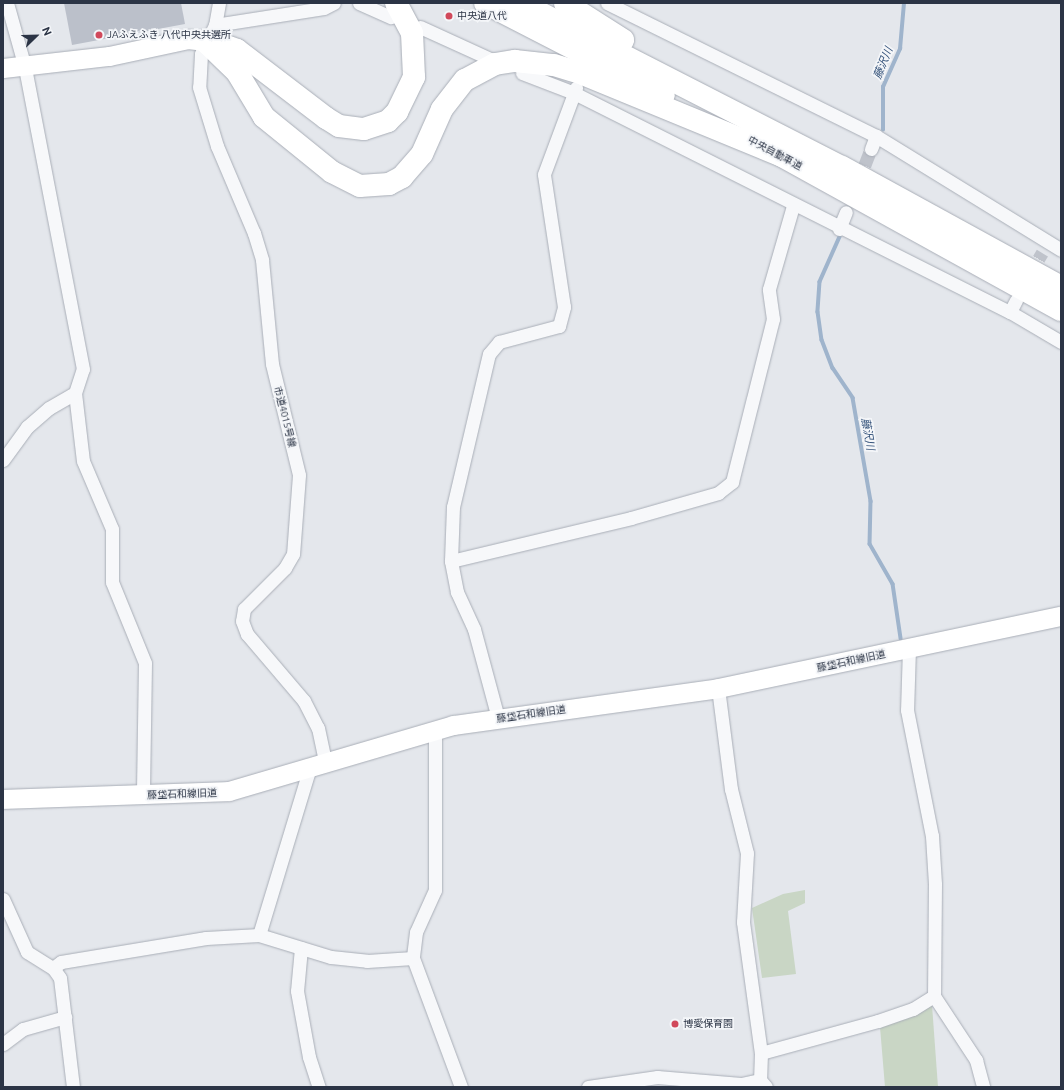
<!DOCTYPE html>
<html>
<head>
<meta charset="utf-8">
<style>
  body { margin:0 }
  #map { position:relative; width:1064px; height:1090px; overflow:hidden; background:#e4e7ec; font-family:Ubuntu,"Noto Sans JP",sans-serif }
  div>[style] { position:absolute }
  .green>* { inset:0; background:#c9d6c5 }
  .stream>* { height:3.5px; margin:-1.75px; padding:0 1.75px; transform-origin:1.75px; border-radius:1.75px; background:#9fb4cc }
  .building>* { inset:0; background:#bbc0ca }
  .street-tunnel>* { height:13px; margin-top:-6.5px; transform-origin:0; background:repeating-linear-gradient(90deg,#bfc3cb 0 13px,transparent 0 19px) }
  .roads { filter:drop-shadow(0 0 1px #a9aeb7) drop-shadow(0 0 1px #a9aeb7) }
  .street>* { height:13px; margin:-6.5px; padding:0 6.5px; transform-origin:6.5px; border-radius:6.5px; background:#f7f8fa }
  .secondary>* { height:19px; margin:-9.5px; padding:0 9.5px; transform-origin:9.5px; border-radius:9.5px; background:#fff }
  .highway>* { height:22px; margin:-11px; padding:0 11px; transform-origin:11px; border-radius:11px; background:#fff }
  .dots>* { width:11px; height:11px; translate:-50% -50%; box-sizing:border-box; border:2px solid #f4f6f9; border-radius:50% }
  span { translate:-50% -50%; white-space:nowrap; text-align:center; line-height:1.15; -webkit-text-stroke:3.5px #f4f6f9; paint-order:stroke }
  .poi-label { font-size:10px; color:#2b3445 }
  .left { translate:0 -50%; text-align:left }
  .street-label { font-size:10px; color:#2b3445 }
  .water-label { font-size:11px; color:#34527a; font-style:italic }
  .frame { position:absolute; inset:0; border:4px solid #2b3445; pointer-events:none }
  .north { position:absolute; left:16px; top:16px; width:40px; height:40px; -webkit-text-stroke:3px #f4f6f9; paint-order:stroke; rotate:67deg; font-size:11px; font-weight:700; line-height:16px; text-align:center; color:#2b3445 }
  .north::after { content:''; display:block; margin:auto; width:14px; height:18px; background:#2b3445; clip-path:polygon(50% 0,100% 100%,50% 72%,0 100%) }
</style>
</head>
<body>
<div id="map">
  <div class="green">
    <div style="clip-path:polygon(805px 890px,805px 903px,788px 911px,796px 974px,762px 978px,752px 908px,783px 894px)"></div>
    <div style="clip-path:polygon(932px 1005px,938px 1087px,885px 1087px,880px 1027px)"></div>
  </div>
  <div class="stream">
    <div style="left:883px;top:130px;width:43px;rotate:-90deg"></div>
    <div style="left:883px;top:87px;width:42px;rotate:-65.9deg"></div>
    <div style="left:900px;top:49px;width:46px;rotate:-85deg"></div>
    <div style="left:840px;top:237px;width:49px;rotate:114deg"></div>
    <div style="left:820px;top:282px;width:30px;rotate:94deg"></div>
    <div style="left:818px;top:312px;width:28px;rotate:82deg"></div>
    <div style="left:822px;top:340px;width:30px;rotate:69deg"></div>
    <div style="left:833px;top:368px;width:36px;rotate:56deg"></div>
    <div style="left:853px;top:398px;width:105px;rotate:80.1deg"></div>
    <div style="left:871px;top:501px;width:43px;rotate:91.3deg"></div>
    <div style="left:870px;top:544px;width:46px;rotate:60.1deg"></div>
    <div style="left:893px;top:584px;width:55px;rotate:81.6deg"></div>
  </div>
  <div class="building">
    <div style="clip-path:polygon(64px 3px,181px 3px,185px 24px,72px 45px)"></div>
  </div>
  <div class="street-tunnel">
    <div style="left:858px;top:183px;width:36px;rotate:-69deg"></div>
    <div style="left:1029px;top:275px;width:26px;rotate:-59deg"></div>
  </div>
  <div class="roads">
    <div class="street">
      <div style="left:219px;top:3px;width:22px;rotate:100deg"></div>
      <div style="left:215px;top:25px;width:32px;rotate:116deg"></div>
      <div style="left:201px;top:54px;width:33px;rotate:93deg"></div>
      <div style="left:199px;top:87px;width:62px;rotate:73deg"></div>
      <div style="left:217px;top:146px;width:95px;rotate:67deg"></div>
      <div style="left:254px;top:233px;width:28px;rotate:73deg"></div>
      <div style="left:262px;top:260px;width:104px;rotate:84.5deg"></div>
      <div style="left:272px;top:364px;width:114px;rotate:76.3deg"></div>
      <div style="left:299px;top:475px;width:79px;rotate:94.3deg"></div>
      <div style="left:293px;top:554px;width:16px;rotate:120deg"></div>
      <div style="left:285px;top:568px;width:58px;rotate:135deg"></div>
      <div style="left:244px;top:609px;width:12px;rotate:99deg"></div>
      <div style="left:242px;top:621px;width:14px;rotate:69deg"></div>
      <div style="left:247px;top:634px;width:88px;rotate:49.6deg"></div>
      <div style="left:304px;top:701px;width:30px;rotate:63deg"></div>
      <div style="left:318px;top:728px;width:34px;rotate:78deg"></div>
      <div style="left:359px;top:3px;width:35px;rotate:24deg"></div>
      <div style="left:607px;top:3px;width:300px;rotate:26.3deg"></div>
      <div style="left:876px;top:136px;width:217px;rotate:31.6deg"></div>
      <div style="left:215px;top:25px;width:110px;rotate:-8.9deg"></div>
      <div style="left:324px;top:8px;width:11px;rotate:-27deg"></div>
      <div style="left:420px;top:27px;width:75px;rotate:24.5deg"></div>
      <div style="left:522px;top:73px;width:56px;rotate:21deg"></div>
      <div style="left:574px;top:93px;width:488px;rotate:26.7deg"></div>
      <div style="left:1010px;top:312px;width:59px;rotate:30.5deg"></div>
      <div style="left:871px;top:149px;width:14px;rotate:-69deg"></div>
      <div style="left:839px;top:229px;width:18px;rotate:-68deg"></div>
      <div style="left:1010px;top:312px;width:13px;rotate:-63deg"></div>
      <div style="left:75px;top:393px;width:68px;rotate:83.3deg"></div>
      <div style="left:83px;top:461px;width:74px;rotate:66.9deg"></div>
      <div style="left:112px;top:529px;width:53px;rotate:90deg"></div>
      <div style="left:112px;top:582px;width:87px;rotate:67.8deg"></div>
      <div style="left:145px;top:663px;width:132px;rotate:90.9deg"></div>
      <div style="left:3px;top:460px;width:41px;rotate:-54deg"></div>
      <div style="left:27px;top:427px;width:29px;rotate:-41deg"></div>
      <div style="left:49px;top:408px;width:30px;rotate:-30deg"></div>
      <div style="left:75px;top:393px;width:25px;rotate:-72deg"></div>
      <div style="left:83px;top:369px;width:311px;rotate:-100.9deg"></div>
      <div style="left:24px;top:64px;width:63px;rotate:-105.6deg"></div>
      <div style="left:451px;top:561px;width:185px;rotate:-13.4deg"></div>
      <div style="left:631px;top:518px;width:91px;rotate:-16deg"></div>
      <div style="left:718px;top:493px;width:18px;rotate:-38deg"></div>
      <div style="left:732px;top:482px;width:168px;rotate:-75.9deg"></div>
      <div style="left:773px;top:319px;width:30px;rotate:-98deg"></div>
      <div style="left:769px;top:289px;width:86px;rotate:-73.9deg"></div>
      <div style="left:909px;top:648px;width:62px;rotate:91.8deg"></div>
      <div style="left:907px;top:710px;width:128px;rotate:78.8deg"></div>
      <div style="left:932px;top:836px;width:48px;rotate:86.4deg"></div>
      <div style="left:935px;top:884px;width:112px;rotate:90.5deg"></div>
      <div style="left:934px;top:996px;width:77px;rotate:56.7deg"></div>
      <div style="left:976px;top:1060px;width:28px;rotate:75deg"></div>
      <div style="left:718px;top:688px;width:102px;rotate:82.7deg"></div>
      <div style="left:731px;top:789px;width:66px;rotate:76deg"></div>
      <div style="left:747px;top:853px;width:69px;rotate:93.3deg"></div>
      <div style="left:743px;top:922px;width:132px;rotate:82.2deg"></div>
      <div style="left:761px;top:1053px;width:27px;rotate:92deg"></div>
      <div style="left:760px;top:1080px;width:9px;rotate:49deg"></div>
      <div style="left:498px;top:718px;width:92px;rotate:-105.1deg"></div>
      <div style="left:474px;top:629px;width:41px;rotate:-114.7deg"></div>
      <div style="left:457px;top:592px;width:32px;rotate:-101deg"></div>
      <div style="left:451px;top:561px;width:54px;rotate:-87.9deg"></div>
      <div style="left:453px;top:507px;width:157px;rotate:-76.8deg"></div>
      <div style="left:489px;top:354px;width:16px;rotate:-50deg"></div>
      <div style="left:499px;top:342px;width:62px;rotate:-14.9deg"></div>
      <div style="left:559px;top:326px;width:20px;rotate:-75deg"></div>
      <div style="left:564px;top:307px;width:134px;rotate:-98.6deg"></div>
      <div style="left:544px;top:174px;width:92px;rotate:-69.6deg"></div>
      <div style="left:435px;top:729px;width:161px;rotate:90deg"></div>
      <div style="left:435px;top:890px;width:46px;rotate:114.3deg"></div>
      <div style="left:416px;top:932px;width:26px;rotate:97deg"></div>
      <div style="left:413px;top:958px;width:138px;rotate:69.6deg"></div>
      <div style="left:3px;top:899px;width:58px;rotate:65.6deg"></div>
      <div style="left:27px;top:952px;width:31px;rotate:32deg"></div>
      <div style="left:53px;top:968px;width:12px;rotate:55deg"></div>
      <div style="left:60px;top:978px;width:110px;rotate:83.2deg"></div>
      <div style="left:259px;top:935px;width:176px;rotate:-73.1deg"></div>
      <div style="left:301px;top:948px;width:43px;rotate:95.3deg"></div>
      <div style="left:297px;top:991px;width:67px;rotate:79.7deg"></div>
      <div style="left:309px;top:1057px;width:32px;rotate:72deg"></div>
      <div style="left:53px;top:968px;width:10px;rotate:-37deg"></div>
      <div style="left:61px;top:962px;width:147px;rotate:-9.4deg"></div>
      <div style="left:206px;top:938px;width:53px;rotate:-3.2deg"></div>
      <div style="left:259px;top:935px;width:75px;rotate:17deg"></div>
      <div style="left:331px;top:957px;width:36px;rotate:6deg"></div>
      <div style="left:367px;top:961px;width:46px;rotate:-3.7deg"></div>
      <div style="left:3px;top:1044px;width:25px;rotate:-37deg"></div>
      <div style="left:23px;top:1029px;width:44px;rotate:-15.9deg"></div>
      <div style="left:761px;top:1053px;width:121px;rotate:-15.3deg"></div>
      <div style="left:878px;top:1021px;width:37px;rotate:-19deg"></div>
      <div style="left:913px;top:1009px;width:25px;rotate:-32deg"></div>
      <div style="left:588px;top:1087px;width:70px;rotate:-8.2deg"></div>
      <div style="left:657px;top:1077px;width:84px;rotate:4.8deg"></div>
      <div style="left:741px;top:1084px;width:19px;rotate:-12deg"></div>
    </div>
    <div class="secondary">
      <div style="left:3px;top:68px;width:107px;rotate:-6.5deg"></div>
      <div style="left:109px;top:56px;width:81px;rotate:-12.1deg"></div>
      <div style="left:188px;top:39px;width:17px;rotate:7deg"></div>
      <div style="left:3px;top:799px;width:226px;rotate:-2deg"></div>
      <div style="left:229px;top:791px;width:234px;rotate:-16.4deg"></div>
      <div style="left:453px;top:725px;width:268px;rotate:-7.9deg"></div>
      <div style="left:718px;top:688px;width:350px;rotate:-11.9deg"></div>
    </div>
    <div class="highway">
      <div style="left:485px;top:3px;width:201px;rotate:27.2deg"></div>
      <div style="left:521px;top:3px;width:360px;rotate:27.1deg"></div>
      <div style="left:842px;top:167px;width:250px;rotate:28.7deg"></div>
      <div style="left:565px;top:3px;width:69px;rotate:32.5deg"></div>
      <div style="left:205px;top:41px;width:45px;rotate:44.1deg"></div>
      <div style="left:237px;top:72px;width:52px;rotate:59deg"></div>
      <div style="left:264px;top:117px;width:87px;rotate:39deg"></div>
      <div style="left:332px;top:172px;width:31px;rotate:27deg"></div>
      <div style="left:360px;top:186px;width:29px;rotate:-4deg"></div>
      <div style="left:389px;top:184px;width:15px;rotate:-28deg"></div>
      <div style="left:402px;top:177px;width:30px;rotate:-49deg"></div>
      <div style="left:422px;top:154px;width:49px;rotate:-66deg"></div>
      <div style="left:442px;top:109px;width:37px;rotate:-52deg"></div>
      <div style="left:465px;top:80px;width:34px;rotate:-28deg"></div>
      <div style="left:495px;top:64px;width:20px;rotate:-9deg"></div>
      <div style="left:515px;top:61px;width:39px;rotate:6deg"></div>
      <div style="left:554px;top:65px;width:30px;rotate:17deg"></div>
      <div style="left:583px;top:74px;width:217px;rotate:22.4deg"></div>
      <div style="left:218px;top:43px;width:20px;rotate:20deg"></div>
      <div style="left:237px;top:50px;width:112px;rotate:37.4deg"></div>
      <div style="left:326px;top:118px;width:15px;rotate:32deg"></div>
      <div style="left:339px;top:126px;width:25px;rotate:7deg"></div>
      <div style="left:364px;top:129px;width:25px;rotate:-18deg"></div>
      <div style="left:388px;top:121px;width:13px;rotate:-45deg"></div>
      <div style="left:397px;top:112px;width:39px;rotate:-64deg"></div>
      <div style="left:414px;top:77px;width:44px;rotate:-92.6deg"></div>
      <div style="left:412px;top:33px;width:34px;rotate:-118deg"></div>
      <div style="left:771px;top:150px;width:331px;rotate:28.9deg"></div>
    </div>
  </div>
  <div class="dots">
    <div style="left:449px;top:16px;background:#d1495b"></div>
    <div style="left:99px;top:35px;background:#d1495b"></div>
    <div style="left:675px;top:1024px;background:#d1495b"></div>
  </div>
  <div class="poi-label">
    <span class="left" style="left:457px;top:16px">中央道八代</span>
    <span class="left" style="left:107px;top:35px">JAふえふき 八代中央共選所</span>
    <span class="left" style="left:683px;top:1024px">博愛保育園</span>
  </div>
  <div class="street-label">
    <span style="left:775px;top:153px;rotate:28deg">中央自動車道</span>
    <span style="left:285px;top:417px;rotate:76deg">市道4015号線</span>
    <span style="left:851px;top:661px;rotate:-12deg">藤垈石和線旧道</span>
    <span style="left:531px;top:714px;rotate:-8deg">藤垈石和線旧道</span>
    <span style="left:182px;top:794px;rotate:-2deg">藤垈石和線旧道</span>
  </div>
  <div class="water-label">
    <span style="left:883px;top:63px;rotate:-68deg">藤沢川</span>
    <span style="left:868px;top:434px;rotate:80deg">藤沢川</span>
  </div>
  <div class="frame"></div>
  <div class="north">N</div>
</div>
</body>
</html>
